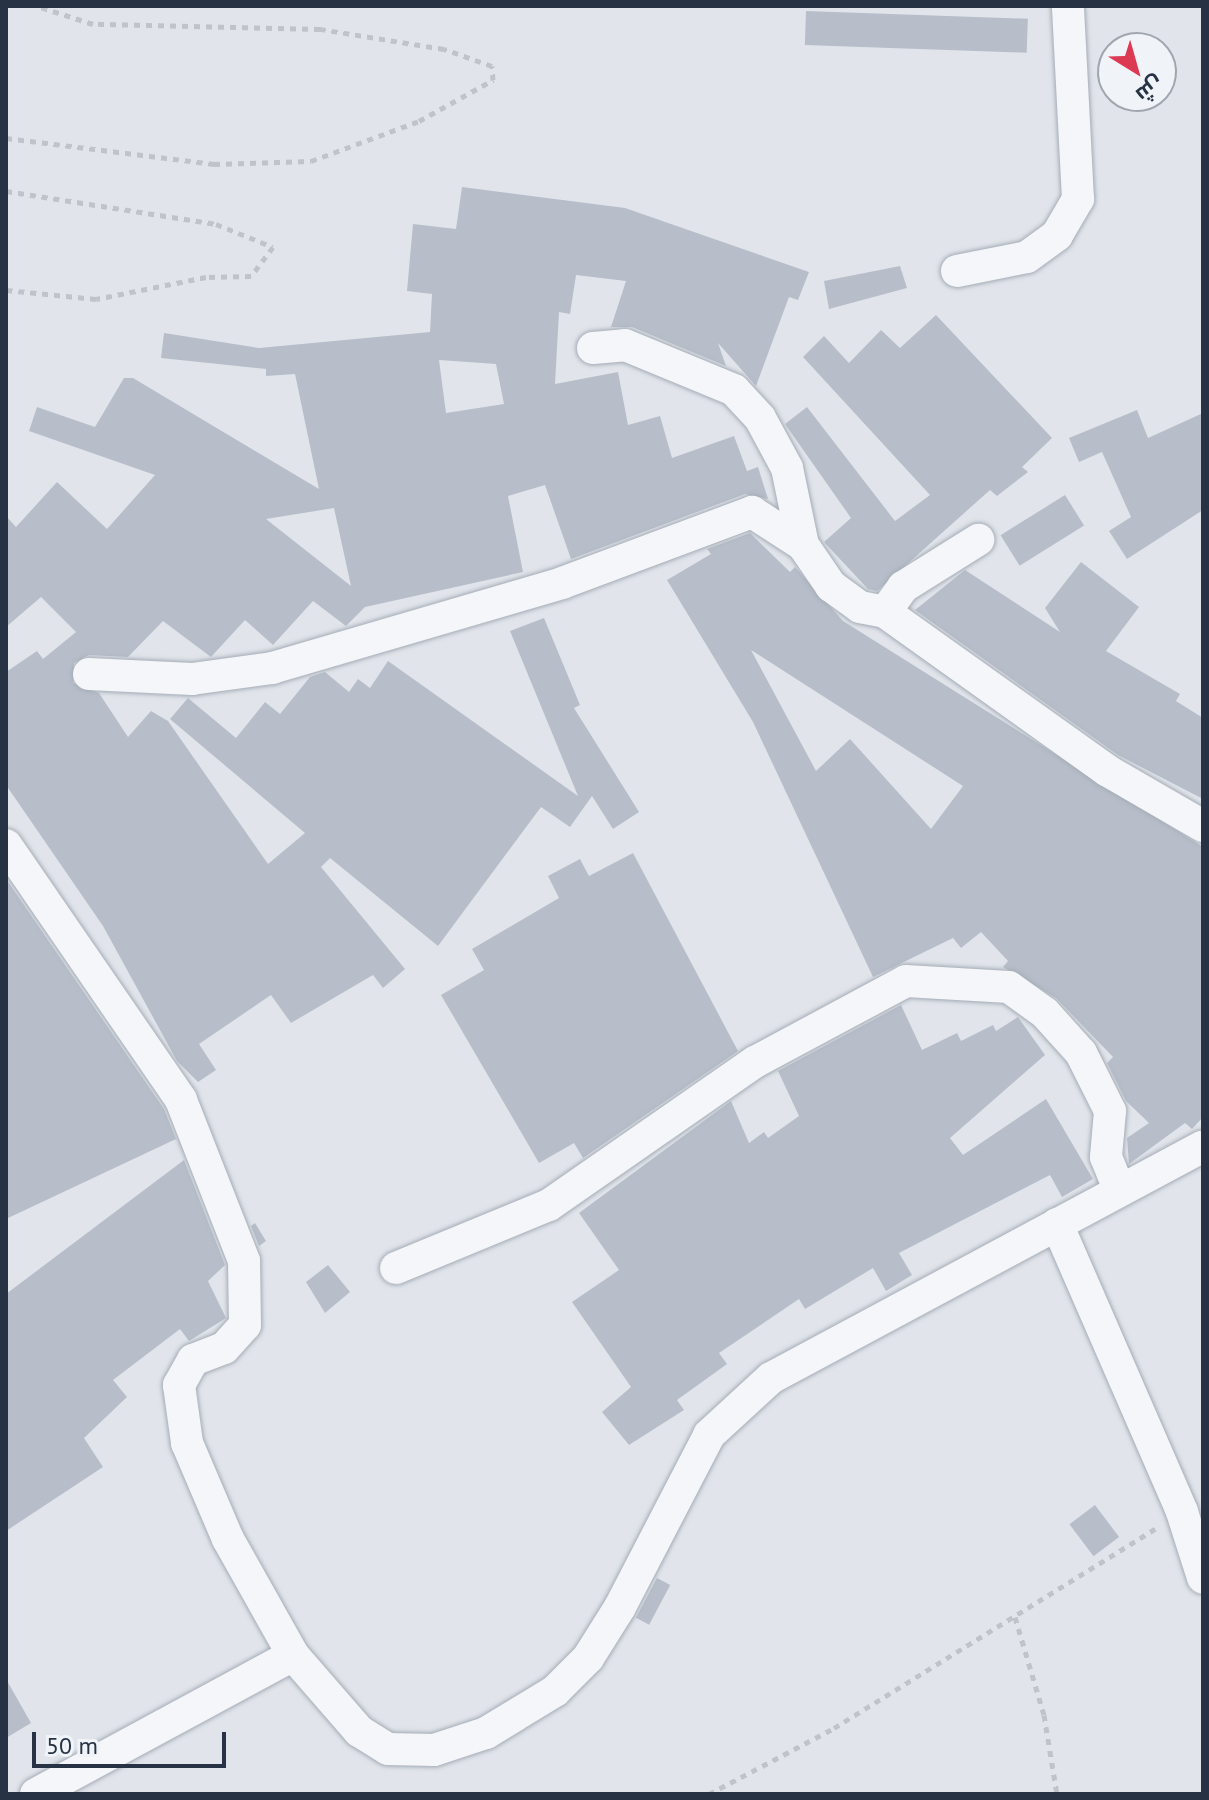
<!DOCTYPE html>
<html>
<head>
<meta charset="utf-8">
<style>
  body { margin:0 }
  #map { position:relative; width:1209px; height:1800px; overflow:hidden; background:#e1e5eb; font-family:"PT Sans",Cairo,sans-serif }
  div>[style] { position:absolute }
  .building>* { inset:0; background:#b7bec9; transform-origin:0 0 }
  .path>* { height:5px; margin-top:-2.5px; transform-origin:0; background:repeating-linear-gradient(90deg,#bfc3ca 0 6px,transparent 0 12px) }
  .roads { filter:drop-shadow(0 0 2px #a5acb6) drop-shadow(0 0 2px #a5acb6) }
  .minor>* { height:32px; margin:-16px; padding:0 16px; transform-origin:16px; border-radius:16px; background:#f4f6f9 }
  span { translate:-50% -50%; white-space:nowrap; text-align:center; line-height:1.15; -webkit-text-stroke:8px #f0f4f8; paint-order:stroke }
  .frame { position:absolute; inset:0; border:8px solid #273244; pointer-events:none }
  .north { position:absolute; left:1097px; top:32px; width:80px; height:80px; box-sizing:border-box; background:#f0f4f8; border:2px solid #a0a6b0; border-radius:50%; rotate:143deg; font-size:22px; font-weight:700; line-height:32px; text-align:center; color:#273244 }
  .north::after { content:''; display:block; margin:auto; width:28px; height:36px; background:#dc3952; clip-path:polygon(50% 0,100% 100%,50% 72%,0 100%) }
  .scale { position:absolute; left:32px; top:1732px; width:194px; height:36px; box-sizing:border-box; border:4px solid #273244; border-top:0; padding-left:10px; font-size:24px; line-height:28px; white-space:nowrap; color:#273244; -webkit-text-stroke:6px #f0f4f8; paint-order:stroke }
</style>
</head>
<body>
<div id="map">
  <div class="building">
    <div style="left:806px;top:11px;width:222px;height:34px;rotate:2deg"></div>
    <div style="clip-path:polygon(evenodd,462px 187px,625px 208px,809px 272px,798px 300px,789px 297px,756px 386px,718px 343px,726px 366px,632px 327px,611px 327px,626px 281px,576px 275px,570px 314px,559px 312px,555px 384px,618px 372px,628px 425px,660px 416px,672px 458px,734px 436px,747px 471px,758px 467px,768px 499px,745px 494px,571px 559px,545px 485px,508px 496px,523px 572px,365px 607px,346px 626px,313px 601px,273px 645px,245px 620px,211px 657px,163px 621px,128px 657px,89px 655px,74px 663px,73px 683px,99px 693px,128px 737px,151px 711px,168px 721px,268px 864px,305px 833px,170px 719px,188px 698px,236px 738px,265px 702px,280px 714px,310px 677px,325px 672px,349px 692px,358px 679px,370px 688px,388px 661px,578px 796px,510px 631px,544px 618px,580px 705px,574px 708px,639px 812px,613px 829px,592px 796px,570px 827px,541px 807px,438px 946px,330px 858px,321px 867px,405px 969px,383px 988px,373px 975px,291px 1023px,271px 995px,199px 1044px,216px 1070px,198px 1082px,177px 1061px,103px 926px,6px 785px,6px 672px,37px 651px,43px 659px,76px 632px,41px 597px,6px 627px,6px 516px,16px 527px,57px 482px,107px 529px,155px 475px,29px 431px,37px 407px,95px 427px,124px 378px,133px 378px,319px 489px,295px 374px,266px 376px,266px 369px,161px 358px,164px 333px,259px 348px,430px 332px,432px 294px,407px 291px,413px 224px,456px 229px,462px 187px,439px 360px,496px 364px,504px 404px,446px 413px,439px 360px,462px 187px,334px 508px,351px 586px,266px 519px,334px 508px)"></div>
    <div style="clip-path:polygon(900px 266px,907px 288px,829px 309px,824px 281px)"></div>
    <div style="clip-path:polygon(936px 315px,1052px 438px,1022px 467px,1028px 472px,997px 496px,990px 490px,877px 591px,868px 589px,824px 542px,851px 518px,785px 424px,807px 407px,895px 521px,930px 495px,803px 357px,824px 336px,849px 363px,881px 330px,900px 348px)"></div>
    <div style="clip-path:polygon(1137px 410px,1148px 438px,1203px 413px,1203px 510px,1127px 559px,1109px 531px,1131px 517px,1102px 452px,1079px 462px,1069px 438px)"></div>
    <div style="left:1065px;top:495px;width:36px;height:76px;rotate:58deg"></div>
    <div style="clip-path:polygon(evenodd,750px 533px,790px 572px,795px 567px,843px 621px,1203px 847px,1203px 1117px,1192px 1129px,1185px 1123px,1129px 1164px,1127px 1138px,1149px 1123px,1126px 1101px,1107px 1063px,1113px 1057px,1056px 998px,1003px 967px,1008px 961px,981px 932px,961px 948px,953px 938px,873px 977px,753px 722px,667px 580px,711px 554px,707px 549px,750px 533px,751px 650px,963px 786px,931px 829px,850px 739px,816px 771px,751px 650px)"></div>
    <div style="clip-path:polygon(1081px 562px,1139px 607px,1106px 651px,1180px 694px,1176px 701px,1203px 718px,1203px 799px,1118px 755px,915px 610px,965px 570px,1060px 632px,1045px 608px)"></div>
    <div style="clip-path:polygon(633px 853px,738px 1051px,583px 1158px,574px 1143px,539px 1163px,441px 995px,484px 970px,472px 949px,559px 898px,548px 876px,580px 859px,589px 876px)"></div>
    <div style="clip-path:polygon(6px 879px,164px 1109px,176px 1139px,6px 1219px)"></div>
    <div style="clip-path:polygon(901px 1005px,922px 1050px,957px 1033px,961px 1041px,993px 1025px,996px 1031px,1018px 1017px,1045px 1055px,950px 1138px,963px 1155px,1046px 1099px,1093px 1179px,1062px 1197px,1050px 1175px,899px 1253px,912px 1275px,886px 1291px,873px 1268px,805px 1309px,799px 1299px,719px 1353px,727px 1364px,677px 1400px,684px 1410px,629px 1445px,602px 1412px,631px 1387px,572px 1302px,619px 1270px,579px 1213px,731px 1101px,749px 1143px,764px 1132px,768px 1138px,799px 1116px,778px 1071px)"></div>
    <div style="clip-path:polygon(184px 1160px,225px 1265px,208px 1281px,226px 1318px,189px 1341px,180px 1329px,113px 1380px,127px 1397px,84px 1438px,103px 1467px,6px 1531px,6px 1294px)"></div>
    <div style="clip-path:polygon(255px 1223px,266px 1241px,259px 1246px,251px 1226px)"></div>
    <div style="clip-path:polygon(328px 1265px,350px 1292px,325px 1313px,306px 1282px)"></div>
    <div style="left:1095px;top:1505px;width:40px;height:32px;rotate:53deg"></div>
    <div style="left:657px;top:1578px;width:15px;height:45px;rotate:28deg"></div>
    <div style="clip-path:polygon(6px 1679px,31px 1723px,6px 1738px)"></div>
  </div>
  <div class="path">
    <div style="left:6px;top:138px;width:210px;rotate:7.1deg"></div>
    <div style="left:214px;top:164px;width:97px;rotate:-1.8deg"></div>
    <div style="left:311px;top:161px;width:115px;rotate:-20.3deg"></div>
    <div style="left:419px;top:121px;width:85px;rotate:-29deg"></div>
    <div style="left:493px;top:80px;width:14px;rotate:-94deg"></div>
    <div style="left:492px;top:66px;width:51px;rotate:-160.5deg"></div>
    <div style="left:444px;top:49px;width:126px;rotate:-170.8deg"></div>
    <div style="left:320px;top:29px;width:227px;rotate:-178.7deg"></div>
    <div style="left:93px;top:24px;width:59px;rotate:-162.2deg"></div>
    <div style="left:6px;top:191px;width:213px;rotate:8.9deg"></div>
    <div style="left:216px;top:224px;width:61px;rotate:22deg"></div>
    <div style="left:273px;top:247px;width:36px;rotate:127deg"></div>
    <div style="left:251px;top:276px;width:45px;rotate:178.7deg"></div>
    <div style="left:206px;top:277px;width:112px;rotate:168.7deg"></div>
    <div style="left:96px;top:299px;width:90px;rotate:-174.3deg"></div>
    <div style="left:1015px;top:1617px;width:102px;rotate:73.5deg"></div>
    <div style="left:1044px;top:1715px;width:80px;rotate:80.7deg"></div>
    <div style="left:709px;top:1794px;width:141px;rotate:-27.8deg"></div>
    <div style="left:834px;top:1728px;width:381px;rotate:-31.8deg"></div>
  </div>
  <div class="roads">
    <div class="minor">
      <div style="left:957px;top:271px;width:71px;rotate:-11.3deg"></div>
      <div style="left:1027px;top:257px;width:37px;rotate:-36deg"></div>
      <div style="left:1057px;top:235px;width:42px;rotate:-59.7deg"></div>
      <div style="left:1078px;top:199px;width:193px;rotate:-93deg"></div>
      <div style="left:593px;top:348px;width:32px;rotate:-5deg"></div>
      <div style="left:625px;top:345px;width:118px;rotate:22.4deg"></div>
      <div style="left:734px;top:390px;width:38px;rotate:47deg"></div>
      <div style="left:760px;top:418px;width:57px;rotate:61.6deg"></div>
      <div style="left:787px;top:468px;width:79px;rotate:78.3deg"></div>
      <div style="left:803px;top:545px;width:50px;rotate:55.7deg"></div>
      <div style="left:831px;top:586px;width:36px;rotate:36deg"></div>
      <div style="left:860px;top:607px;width:25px;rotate:11deg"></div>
      <div style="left:885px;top:612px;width:274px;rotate:35.5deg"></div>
      <div style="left:1108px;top:771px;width:110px;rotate:30.1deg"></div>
      <div style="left:885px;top:612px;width:31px;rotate:-54deg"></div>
      <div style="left:903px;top:587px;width:89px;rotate:-32.1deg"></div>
      <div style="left:89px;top:674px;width:103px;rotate:2.8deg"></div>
      <div style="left:192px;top:679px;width:81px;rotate:-7.8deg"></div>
      <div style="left:272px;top:668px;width:302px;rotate:-16.3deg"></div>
      <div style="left:562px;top:583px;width:203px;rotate:-20.5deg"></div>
      <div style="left:752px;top:512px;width:61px;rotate:32.9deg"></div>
      <div style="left:6px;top:845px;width:309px;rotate:55.5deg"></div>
      <div style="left:181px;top:1100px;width:173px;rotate:68.6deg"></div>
      <div style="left:244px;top:1261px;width:64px;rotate:89.1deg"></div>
      <div style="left:245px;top:1325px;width:31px;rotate:132deg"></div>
      <div style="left:224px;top:1348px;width:33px;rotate:159deg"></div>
      <div style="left:193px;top:1360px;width:29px;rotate:119deg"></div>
      <div style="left:179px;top:1385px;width:59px;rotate:82.1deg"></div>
      <div style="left:187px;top:1443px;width:104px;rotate:66.9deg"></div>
      <div style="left:228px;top:1539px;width:133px;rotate:60.7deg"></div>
      <div style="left:293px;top:1655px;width:101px;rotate:49deg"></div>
      <div style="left:359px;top:1731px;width:34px;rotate:32deg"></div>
      <div style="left:388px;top:1749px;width:46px;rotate:1.2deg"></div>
      <div style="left:434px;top:1750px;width:55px;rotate:-18.1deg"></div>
      <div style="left:486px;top:1733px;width:81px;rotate:-31.3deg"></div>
      <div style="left:555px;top:1691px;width:47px;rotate:-45deg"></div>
      <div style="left:588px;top:1658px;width:60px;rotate:-57.9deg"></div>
      <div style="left:620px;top:1607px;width:194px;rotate:-62.6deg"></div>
      <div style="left:709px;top:1435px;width:84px;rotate:-42.6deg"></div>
      <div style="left:771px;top:1378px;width:490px;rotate:-28.2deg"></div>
      <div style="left:1057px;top:1224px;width:314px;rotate:66.5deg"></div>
      <div style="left:1182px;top:1512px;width:69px;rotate:72.3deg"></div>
      <div style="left:396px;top:1268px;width:165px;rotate:-22.4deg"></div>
      <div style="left:549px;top:1205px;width:251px;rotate:-34.8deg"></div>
      <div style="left:755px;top:1062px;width:171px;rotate:-28.2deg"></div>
      <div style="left:906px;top:981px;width:103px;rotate:3.3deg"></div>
      <div style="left:1009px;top:987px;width:44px;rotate:35.8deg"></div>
      <div style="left:1045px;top:1013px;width:54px;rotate:48deg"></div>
      <div style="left:1081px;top:1053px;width:65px;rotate:63.4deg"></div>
      <div style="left:1110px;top:1111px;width:46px;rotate:95deg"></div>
      <div style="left:1106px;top:1157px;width:35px;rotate:68deg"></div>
      <div style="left:36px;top:1794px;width:292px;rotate:-28.4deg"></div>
    </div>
  </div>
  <div class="frame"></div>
  <div class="north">ش</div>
  <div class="scale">50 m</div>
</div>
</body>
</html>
